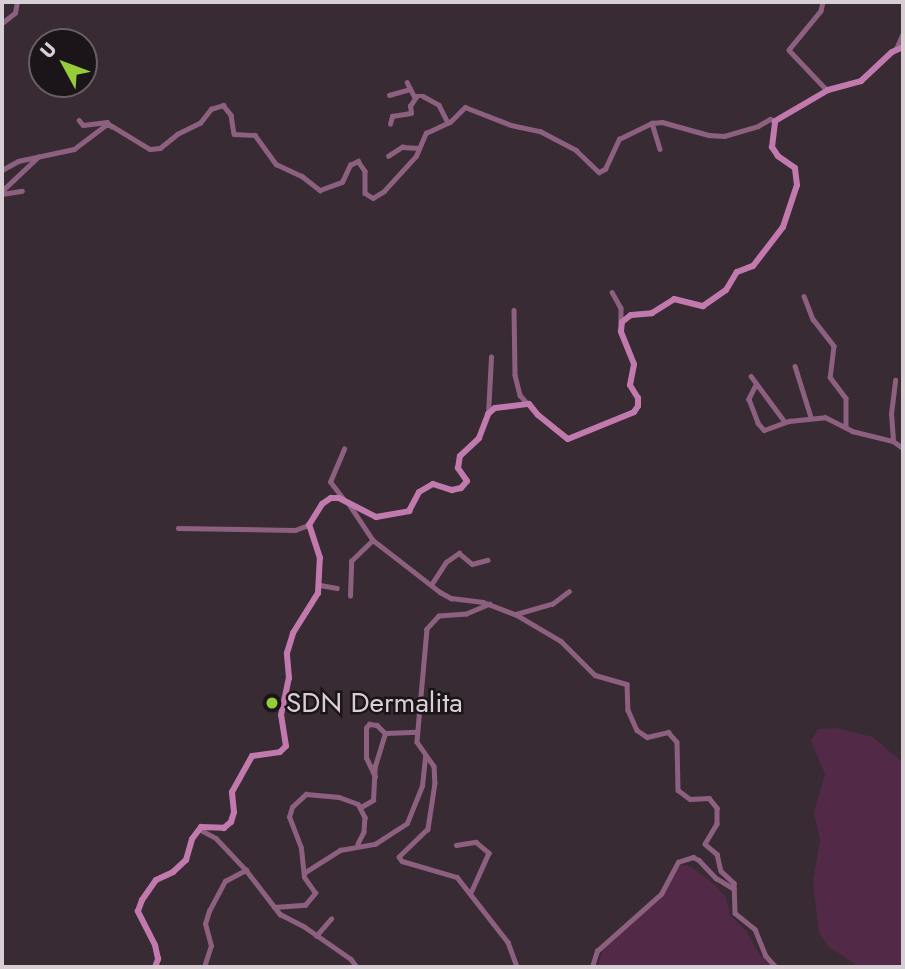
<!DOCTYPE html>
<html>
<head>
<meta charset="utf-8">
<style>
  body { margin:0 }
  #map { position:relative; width:905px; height:969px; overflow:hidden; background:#382b34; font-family:Jost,sans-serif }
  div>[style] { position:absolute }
  .green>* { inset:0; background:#522a47 }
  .street>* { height:4.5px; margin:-2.25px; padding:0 2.25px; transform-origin:2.25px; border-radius:2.25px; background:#8e6080 }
  .secondary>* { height:6px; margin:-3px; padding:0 3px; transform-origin:3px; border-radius:3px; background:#c27aae }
  .dots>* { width:19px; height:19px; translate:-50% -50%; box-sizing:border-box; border:4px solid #1b1519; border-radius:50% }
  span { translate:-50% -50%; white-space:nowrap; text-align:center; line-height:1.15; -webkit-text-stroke:5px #1b1519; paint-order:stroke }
  .poi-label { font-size:28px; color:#d7cfd4 }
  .left { translate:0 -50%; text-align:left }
  .frame { position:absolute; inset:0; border:4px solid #d7cfd4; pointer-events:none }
  .north { position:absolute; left:28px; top:28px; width:70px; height:70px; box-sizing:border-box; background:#1b1519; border:2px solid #665f64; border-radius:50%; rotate:311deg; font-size:19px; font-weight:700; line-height:28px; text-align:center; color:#d7cfd4 }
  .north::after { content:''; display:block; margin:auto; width:24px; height:32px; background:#95cc3a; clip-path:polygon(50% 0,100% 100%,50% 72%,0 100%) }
</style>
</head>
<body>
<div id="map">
  <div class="green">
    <div style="clip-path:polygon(836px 728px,873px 737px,903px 763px,903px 967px,860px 967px,829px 947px,819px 933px,813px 881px,820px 840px,814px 813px,825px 774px,811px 741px,818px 729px)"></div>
    <div style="clip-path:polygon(682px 865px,692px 867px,717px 887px,726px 897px,730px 915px,747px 932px,760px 955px,773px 967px,597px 967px,604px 946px,656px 901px,675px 869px)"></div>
  </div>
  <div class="street">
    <div style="left:823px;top:2px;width:9px;rotate:103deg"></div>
    <div style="left:821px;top:11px;width:50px;rotate:129.4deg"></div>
    <div style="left:789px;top:50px;width:55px;rotate:46.5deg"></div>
    <div style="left:2px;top:23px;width:16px;rotate:-38deg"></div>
    <div style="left:15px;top:13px;width:11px;rotate:-80deg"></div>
    <div style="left:896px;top:49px;width:17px;rotate:-66deg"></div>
    <div style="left:407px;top:82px;width:16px;rotate:63deg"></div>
    <div style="left:414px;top:96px;width:9px"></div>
    <div style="left:423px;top:96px;width:18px;rotate:29deg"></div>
    <div style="left:439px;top:105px;width:20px;rotate:63deg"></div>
    <div style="left:389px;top:95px;width:22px;rotate:-16deg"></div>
    <div style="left:79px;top:120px;width:6px;rotate:51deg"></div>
    <div style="left:83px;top:125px;width:24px;rotate:-7deg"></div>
    <div style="left:107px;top:122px;width:6px;rotate:45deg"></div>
    <div style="left:652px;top:123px;width:27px;rotate:73deg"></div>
    <div style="left:390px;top:124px;width:8px;rotate:-76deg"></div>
    <div style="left:392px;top:116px;width:19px;rotate:-9deg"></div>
    <div style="left:411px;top:113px;width:7px;rotate:-98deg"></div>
    <div style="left:410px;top:106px;width:11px;rotate:-56deg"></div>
    <div style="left:388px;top:156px;width:17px;rotate:-33deg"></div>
    <div style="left:402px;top:147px;width:17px;rotate:3deg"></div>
    <div style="left:2px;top:170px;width:18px;rotate:-29deg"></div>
    <div style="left:18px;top:161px;width:57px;rotate:-12.1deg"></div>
    <div style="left:74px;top:149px;width:38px;rotate:-37deg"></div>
    <div style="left:104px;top:126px;width:8px"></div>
    <div style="left:112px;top:126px;width:44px;rotate:31.2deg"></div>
    <div style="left:150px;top:149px;width:10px;rotate:-6deg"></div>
    <div style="left:160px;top:148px;width:22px;rotate:-39deg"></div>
    <div style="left:177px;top:134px;width:25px;rotate:-26deg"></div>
    <div style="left:200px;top:123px;width:18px;rotate:-52deg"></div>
    <div style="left:211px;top:109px;width:13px;rotate:-18deg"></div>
    <div style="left:223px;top:105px;width:13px;rotate:51deg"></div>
    <div style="left:231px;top:115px;width:19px;rotate:81deg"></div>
    <div style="left:234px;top:134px;width:21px;rotate:3deg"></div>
    <div style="left:255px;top:135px;width:36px;rotate:54deg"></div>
    <div style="left:276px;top:164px;width:29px;rotate:25deg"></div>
    <div style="left:302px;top:176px;width:23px;rotate:38deg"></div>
    <div style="left:320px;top:190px;width:23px;rotate:-20deg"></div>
    <div style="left:342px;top:182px;width:19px;rotate:-65deg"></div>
    <div style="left:350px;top:165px;width:9px;rotate:-27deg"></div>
    <div style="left:358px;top:161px;width:12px;rotate:55deg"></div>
    <div style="left:365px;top:171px;width:22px;rotate:90deg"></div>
    <div style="left:365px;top:193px;width:9px;rotate:32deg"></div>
    <div style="left:373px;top:198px;width:13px;rotate:-32deg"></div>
    <div style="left:384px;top:191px;width:47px;rotate:-47.6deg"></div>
    <div style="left:416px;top:156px;width:25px;rotate:-67deg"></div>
    <div style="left:426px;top:133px;width:26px;rotate:-25deg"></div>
    <div style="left:450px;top:122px;width:21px;rotate:-45deg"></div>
    <div style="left:465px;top:107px;width:49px;rotate:21.4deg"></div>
    <div style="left:511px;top:125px;width:30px;rotate:12deg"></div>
    <div style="left:540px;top:131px;width:41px;rotate:27.8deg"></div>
    <div style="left:576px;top:150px;width:32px;rotate:44deg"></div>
    <div style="left:599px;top:172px;width:7px;rotate:-27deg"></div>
    <div style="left:605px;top:169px;width:33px;rotate:-65deg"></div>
    <div style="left:619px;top:139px;width:37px;rotate:-26deg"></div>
    <div style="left:652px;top:123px;width:10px;rotate:-6deg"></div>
    <div style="left:662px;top:122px;width:49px;rotate:15.5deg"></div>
    <div style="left:709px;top:135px;width:15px;rotate:4deg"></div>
    <div style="left:724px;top:136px;width:35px;rotate:-16deg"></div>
    <div style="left:758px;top:126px;width:14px;rotate:-30deg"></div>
    <div style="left:770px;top:119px;width:5px;rotate:22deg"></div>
    <div style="left:2px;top:191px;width:50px;rotate:-43.4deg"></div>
    <div style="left:2px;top:194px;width:20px;rotate:-9deg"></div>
    <div style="left:612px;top:292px;width:18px;rotate:61deg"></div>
    <div style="left:621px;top:308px;width:15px;rotate:90deg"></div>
    <div style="left:804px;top:296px;width:25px;rotate:69deg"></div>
    <div style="left:813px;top:319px;width:34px;rotate:52deg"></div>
    <div style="left:834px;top:346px;width:31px;rotate:97deg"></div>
    <div style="left:830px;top:377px;width:26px;rotate:53deg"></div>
    <div style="left:846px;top:398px;width:29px;rotate:90deg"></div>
    <div style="left:514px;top:310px;width:65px;rotate:89.1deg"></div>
    <div style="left:515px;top:375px;width:21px;rotate:76deg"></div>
    <div style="left:520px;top:395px;width:11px;rotate:49deg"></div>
    <div style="left:795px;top:366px;width:53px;rotate:72.6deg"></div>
    <div style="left:751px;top:376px;width:57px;rotate:53.5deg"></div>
    <div style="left:756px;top:385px;width:16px;rotate:117deg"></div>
    <div style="left:749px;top:399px;width:26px;rotate:69deg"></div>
    <div style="left:758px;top:423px;width:9px;rotate:49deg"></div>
    <div style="left:764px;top:430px;width:27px;rotate:-20deg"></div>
    <div style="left:789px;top:421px;width:36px;rotate:-6deg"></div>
    <div style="left:825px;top:417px;width:30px;rotate:27deg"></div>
    <div style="left:852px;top:431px;width:42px;rotate:13.7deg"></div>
    <div style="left:893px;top:441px;width:12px;rotate:35deg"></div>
    <div style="left:488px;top:414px;width:57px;rotate:-87deg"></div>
    <div style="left:893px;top:441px;width:27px;rotate:-94deg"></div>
    <div style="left:891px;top:414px;width:34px;rotate:-83deg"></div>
    <div style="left:343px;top:499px;width:21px;rotate:-127deg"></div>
    <div style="left:330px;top:482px;width:36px;rotate:-67deg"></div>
    <div style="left:349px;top:504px;width:43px;rotate:56.3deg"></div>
    <div style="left:373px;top:540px;width:85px;rotate:37.8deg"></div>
    <div style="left:440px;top:592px;width:13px;rotate:29deg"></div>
    <div style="left:451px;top:598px;width:32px;rotate:7deg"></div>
    <div style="left:483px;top:602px;width:34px;rotate:21deg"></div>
    <div style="left:515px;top:614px;width:53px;rotate:30.4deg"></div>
    <div style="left:561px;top:641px;width:48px;rotate:45deg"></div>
    <div style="left:595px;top:675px;width:33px;rotate:16deg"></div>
    <div style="left:627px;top:684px;width:26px;rotate:88deg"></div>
    <div style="left:628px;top:710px;width:22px;rotate:66deg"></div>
    <div style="left:637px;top:730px;width:12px;rotate:35deg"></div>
    <div style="left:647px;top:737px;width:22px;rotate:-13deg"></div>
    <div style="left:668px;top:732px;width:13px;rotate:48deg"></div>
    <div style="left:677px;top:742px;width:48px;rotate:88.8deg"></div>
    <div style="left:678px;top:790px;width:15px;rotate:37deg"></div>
    <div style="left:690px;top:799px;width:19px;rotate:-3deg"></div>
    <div style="left:709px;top:798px;width:13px;rotate:51deg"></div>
    <div style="left:717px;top:808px;width:16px;rotate:90deg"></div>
    <div style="left:717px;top:824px;width:23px;rotate:121deg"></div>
    <div style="left:705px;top:844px;width:16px;rotate:40deg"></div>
    <div style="left:717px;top:854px;width:17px;rotate:77deg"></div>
    <div style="left:721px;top:871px;width:18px;rotate:43deg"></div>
    <div style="left:734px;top:883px;width:30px;rotate:88deg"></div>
    <div style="left:735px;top:913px;width:26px;rotate:39deg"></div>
    <div style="left:755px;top:929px;width:29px;rotate:68deg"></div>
    <div style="left:766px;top:956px;width:15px;rotate:48deg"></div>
    <div style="left:178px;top:528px;width:117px;rotate:1deg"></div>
    <div style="left:295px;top:530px;width:15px;rotate:-20deg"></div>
    <div style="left:320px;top:585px;width:17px;rotate:10deg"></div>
    <div style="left:431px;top:585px;width:27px;rotate:-57deg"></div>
    <div style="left:446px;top:562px;width:16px;rotate:-35deg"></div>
    <div style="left:459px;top:553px;width:17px;rotate:40deg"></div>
    <div style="left:472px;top:564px;width:16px;rotate:-15deg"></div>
    <div style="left:350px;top:596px;width:35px;rotate:-88deg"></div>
    <div style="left:351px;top:561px;width:30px;rotate:-44deg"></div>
    <div style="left:490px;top:604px;width:25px;rotate:157deg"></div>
    <div style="left:467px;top:614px;width:28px;rotate:176deg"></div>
    <div style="left:439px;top:616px;width:18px;rotate:133deg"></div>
    <div style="left:427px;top:629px;width:113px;rotate:95.1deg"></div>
    <div style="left:417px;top:742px;width:29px;rotate:55deg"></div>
    <div style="left:434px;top:766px;width:17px;rotate:87deg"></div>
    <div style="left:435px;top:783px;width:47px;rotate:98.7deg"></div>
    <div style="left:428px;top:829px;width:40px;rotate:136deg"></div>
    <div style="left:399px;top:857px;width:5px;rotate:53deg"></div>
    <div style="left:402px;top:861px;width:57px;rotate:16.2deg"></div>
    <div style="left:457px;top:877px;width:83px;rotate:51.9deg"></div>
    <div style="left:508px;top:942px;width:27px;rotate:70deg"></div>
    <div style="left:516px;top:614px;width:37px;rotate:-16deg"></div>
    <div style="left:552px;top:604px;width:21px;rotate:-37deg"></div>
    <div style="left:375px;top:777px;width:21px;rotate:-115deg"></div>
    <div style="left:366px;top:758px;width:30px;rotate:-90deg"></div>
    <div style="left:366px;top:728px;width:5px;rotate:-53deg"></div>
    <div style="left:369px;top:724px;width:8px;rotate:7deg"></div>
    <div style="left:377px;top:725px;width:11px;rotate:45deg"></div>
    <div style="left:361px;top:807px;width:14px;rotate:-30deg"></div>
    <div style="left:373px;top:800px;width:34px;rotate:-87deg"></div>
    <div style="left:375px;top:766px;width:34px;rotate:-73deg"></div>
    <div style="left:385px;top:733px;width:32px;rotate:-2deg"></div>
    <div style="left:199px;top:829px;width:19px;rotate:28deg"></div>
    <div style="left:216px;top:838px;width:44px;rotate:46.8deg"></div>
    <div style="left:456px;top:845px;width:20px;rotate:-9deg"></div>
    <div style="left:476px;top:842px;width:17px;rotate:40deg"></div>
    <div style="left:489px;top:853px;width:44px;rotate:114.2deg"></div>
    <div style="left:304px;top:873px;width:43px;rotate:-32.6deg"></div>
    <div style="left:340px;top:850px;width:36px;rotate:-10deg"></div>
    <div style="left:375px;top:844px;width:38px;rotate:-33deg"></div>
    <div style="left:407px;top:823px;width:40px;rotate:-68deg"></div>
    <div style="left:422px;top:786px;width:30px;rotate:-84deg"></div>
    <div style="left:274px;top:907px;width:31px;rotate:-4deg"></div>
    <div style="left:305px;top:905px;width:16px;rotate:-50deg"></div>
    <div style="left:315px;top:893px;width:19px;rotate:-125deg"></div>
    <div style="left:304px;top:877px;width:29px;rotate:-96deg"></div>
    <div style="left:301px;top:848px;width:33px;rotate:-111deg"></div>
    <div style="left:289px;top:817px;width:10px;rotate:-73deg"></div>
    <div style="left:292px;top:807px;width:19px;rotate:-43deg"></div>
    <div style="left:306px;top:794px;width:33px;rotate:5deg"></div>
    <div style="left:339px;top:797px;width:20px;rotate:20deg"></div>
    <div style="left:358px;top:804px;width:15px;rotate:62deg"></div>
    <div style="left:365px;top:817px;width:15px;rotate:94deg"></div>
    <div style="left:364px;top:832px;width:13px;rotate:117deg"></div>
    <div style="left:316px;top:936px;width:23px;rotate:-49deg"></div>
    <div style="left:204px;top:967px;width:22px;rotate:-72deg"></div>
    <div style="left:211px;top:946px;width:23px;rotate:-105deg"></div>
    <div style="left:205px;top:924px;width:14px;rotate:-73deg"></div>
    <div style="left:209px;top:911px;width:34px;rotate:-62deg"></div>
    <div style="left:225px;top:881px;width:24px;rotate:-28deg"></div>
    <div style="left:246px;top:870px;width:56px;rotate:52.3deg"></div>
    <div style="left:280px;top:914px;width:28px;rotate:27deg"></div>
    <div style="left:305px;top:927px;width:56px;rotate:34.8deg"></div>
    <div style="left:351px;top:959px;width:10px;rotate:53deg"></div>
    <div style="left:592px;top:967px;width:17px;rotate:-73deg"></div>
    <div style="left:597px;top:951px;width:86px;rotate:-41.7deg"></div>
    <div style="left:661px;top:894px;width:36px;rotate:-62deg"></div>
    <div style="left:678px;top:862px;width:16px;rotate:-18deg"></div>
    <div style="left:693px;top:857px;width:7px;rotate:27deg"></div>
    <div style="left:699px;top:860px;width:25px;rotate:47deg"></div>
    <div style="left:716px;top:878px;width:21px;rotate:31deg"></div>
  </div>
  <div class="secondary">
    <div style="left:155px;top:967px;width:9px;rotate:-69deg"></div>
    <div style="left:158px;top:959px;width:14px;rotate:-102deg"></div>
    <div style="left:155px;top:945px;width:38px;rotate:-117deg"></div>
    <div style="left:138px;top:911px;width:12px;rotate:-70deg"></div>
    <div style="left:142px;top:900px;width:24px;rotate:-55deg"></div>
    <div style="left:156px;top:880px;width:19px;rotate:-25deg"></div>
    <div style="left:173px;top:872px;width:18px;rotate:-43deg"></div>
    <div style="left:186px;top:860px;width:22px;rotate:-74deg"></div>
    <div style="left:192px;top:839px;width:15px;rotate:-53deg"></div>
    <div style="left:201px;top:827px;width:23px;rotate:2deg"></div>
    <div style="left:224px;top:828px;width:9px;rotate:-41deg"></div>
    <div style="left:231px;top:822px;width:10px;rotate:-73deg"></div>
    <div style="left:234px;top:812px;width:20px;rotate:-96deg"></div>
    <div style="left:232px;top:792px;width:41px;rotate:-60.9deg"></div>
    <div style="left:252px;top:756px;width:28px;rotate:-8deg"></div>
    <div style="left:280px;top:752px;width:8px;rotate:-45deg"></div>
    <div style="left:286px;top:746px;width:31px;rotate:-99deg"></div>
    <div style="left:281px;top:715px;width:38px;rotate:-78deg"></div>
    <div style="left:289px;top:678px;width:25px;rotate:-95deg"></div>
    <div style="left:287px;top:653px;width:21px;rotate:-73deg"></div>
    <div style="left:293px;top:633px;width:47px;rotate:-58deg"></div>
    <div style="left:318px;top:593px;width:35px;rotate:-87deg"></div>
    <div style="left:320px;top:558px;width:35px;rotate:-108deg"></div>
    <div style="left:309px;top:525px;width:25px;rotate:-58deg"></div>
    <div style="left:322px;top:504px;width:11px;rotate:-34deg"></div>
    <div style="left:331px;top:498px;width:8px"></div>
    <div style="left:339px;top:498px;width:42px;rotate:27.2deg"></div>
    <div style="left:376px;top:517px;width:34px;rotate:-10deg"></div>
    <div style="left:409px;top:511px;width:21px;rotate:-62deg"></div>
    <div style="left:419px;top:492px;width:16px;rotate:-30deg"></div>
    <div style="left:433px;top:484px;width:20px;rotate:18deg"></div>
    <div style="left:452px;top:490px;width:9px;rotate:-13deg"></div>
    <div style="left:461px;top:488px;width:9px;rotate:-49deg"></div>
    <div style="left:467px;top:481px;width:16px;rotate:-125deg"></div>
    <div style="left:458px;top:468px;width:12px;rotate:-81deg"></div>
    <div style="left:460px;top:456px;width:26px;rotate:-43deg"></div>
    <div style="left:479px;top:438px;width:26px;rotate:-69deg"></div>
    <div style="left:488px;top:414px;width:9px;rotate:-41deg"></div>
    <div style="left:495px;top:408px;width:34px;rotate:-7deg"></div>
    <div style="left:529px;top:404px;width:14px;rotate:51deg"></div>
    <div style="left:538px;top:415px;width:38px;rotate:39deg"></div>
    <div style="left:568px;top:439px;width:71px;rotate:-22.2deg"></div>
    <div style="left:634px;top:412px;width:7px;rotate:-56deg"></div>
    <div style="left:638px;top:406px;width:8px;rotate:-90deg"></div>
    <div style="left:638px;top:398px;width:15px;rotate:-122deg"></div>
    <div style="left:630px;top:385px;width:21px;rotate:-79deg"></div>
    <div style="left:634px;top:364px;width:35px;rotate:-112deg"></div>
    <div style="left:621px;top:331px;width:9px;rotate:-84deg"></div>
    <div style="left:622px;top:322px;width:11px;rotate:-38deg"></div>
    <div style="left:631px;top:315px;width:21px;rotate:-5deg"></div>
    <div style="left:652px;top:313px;width:26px;rotate:-32deg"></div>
    <div style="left:674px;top:299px;width:30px;rotate:14deg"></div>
    <div style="left:703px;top:306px;width:28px;rotate:-35deg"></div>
    <div style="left:726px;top:290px;width:21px;rotate:-59deg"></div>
    <div style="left:737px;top:272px;width:17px;rotate:-21deg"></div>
    <div style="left:753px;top:266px;width:49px;rotate:-52.4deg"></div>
    <div style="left:783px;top:227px;width:44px;rotate:-71.6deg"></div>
    <div style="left:797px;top:185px;width:17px;rotate:-97deg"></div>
    <div style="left:795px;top:168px;width:21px;rotate:-145deg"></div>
    <div style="left:778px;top:156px;width:11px;rotate:-124deg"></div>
    <div style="left:772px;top:147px;width:26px;rotate:-83deg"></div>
    <div style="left:775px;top:121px;width:61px;rotate:-30.3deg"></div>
    <div style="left:828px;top:90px;width:34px;rotate:-15deg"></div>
    <div style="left:861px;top:81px;width:42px;rotate:-43.1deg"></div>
    <div style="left:892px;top:52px;width:12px;rotate:-24deg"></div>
  </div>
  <div class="dots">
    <div style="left:272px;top:703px;background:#95cc3a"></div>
  </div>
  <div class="poi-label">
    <span class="left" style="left:286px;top:703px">SDN Dermalita</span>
  </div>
  <div class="frame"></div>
  <div class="north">U</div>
</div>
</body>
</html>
